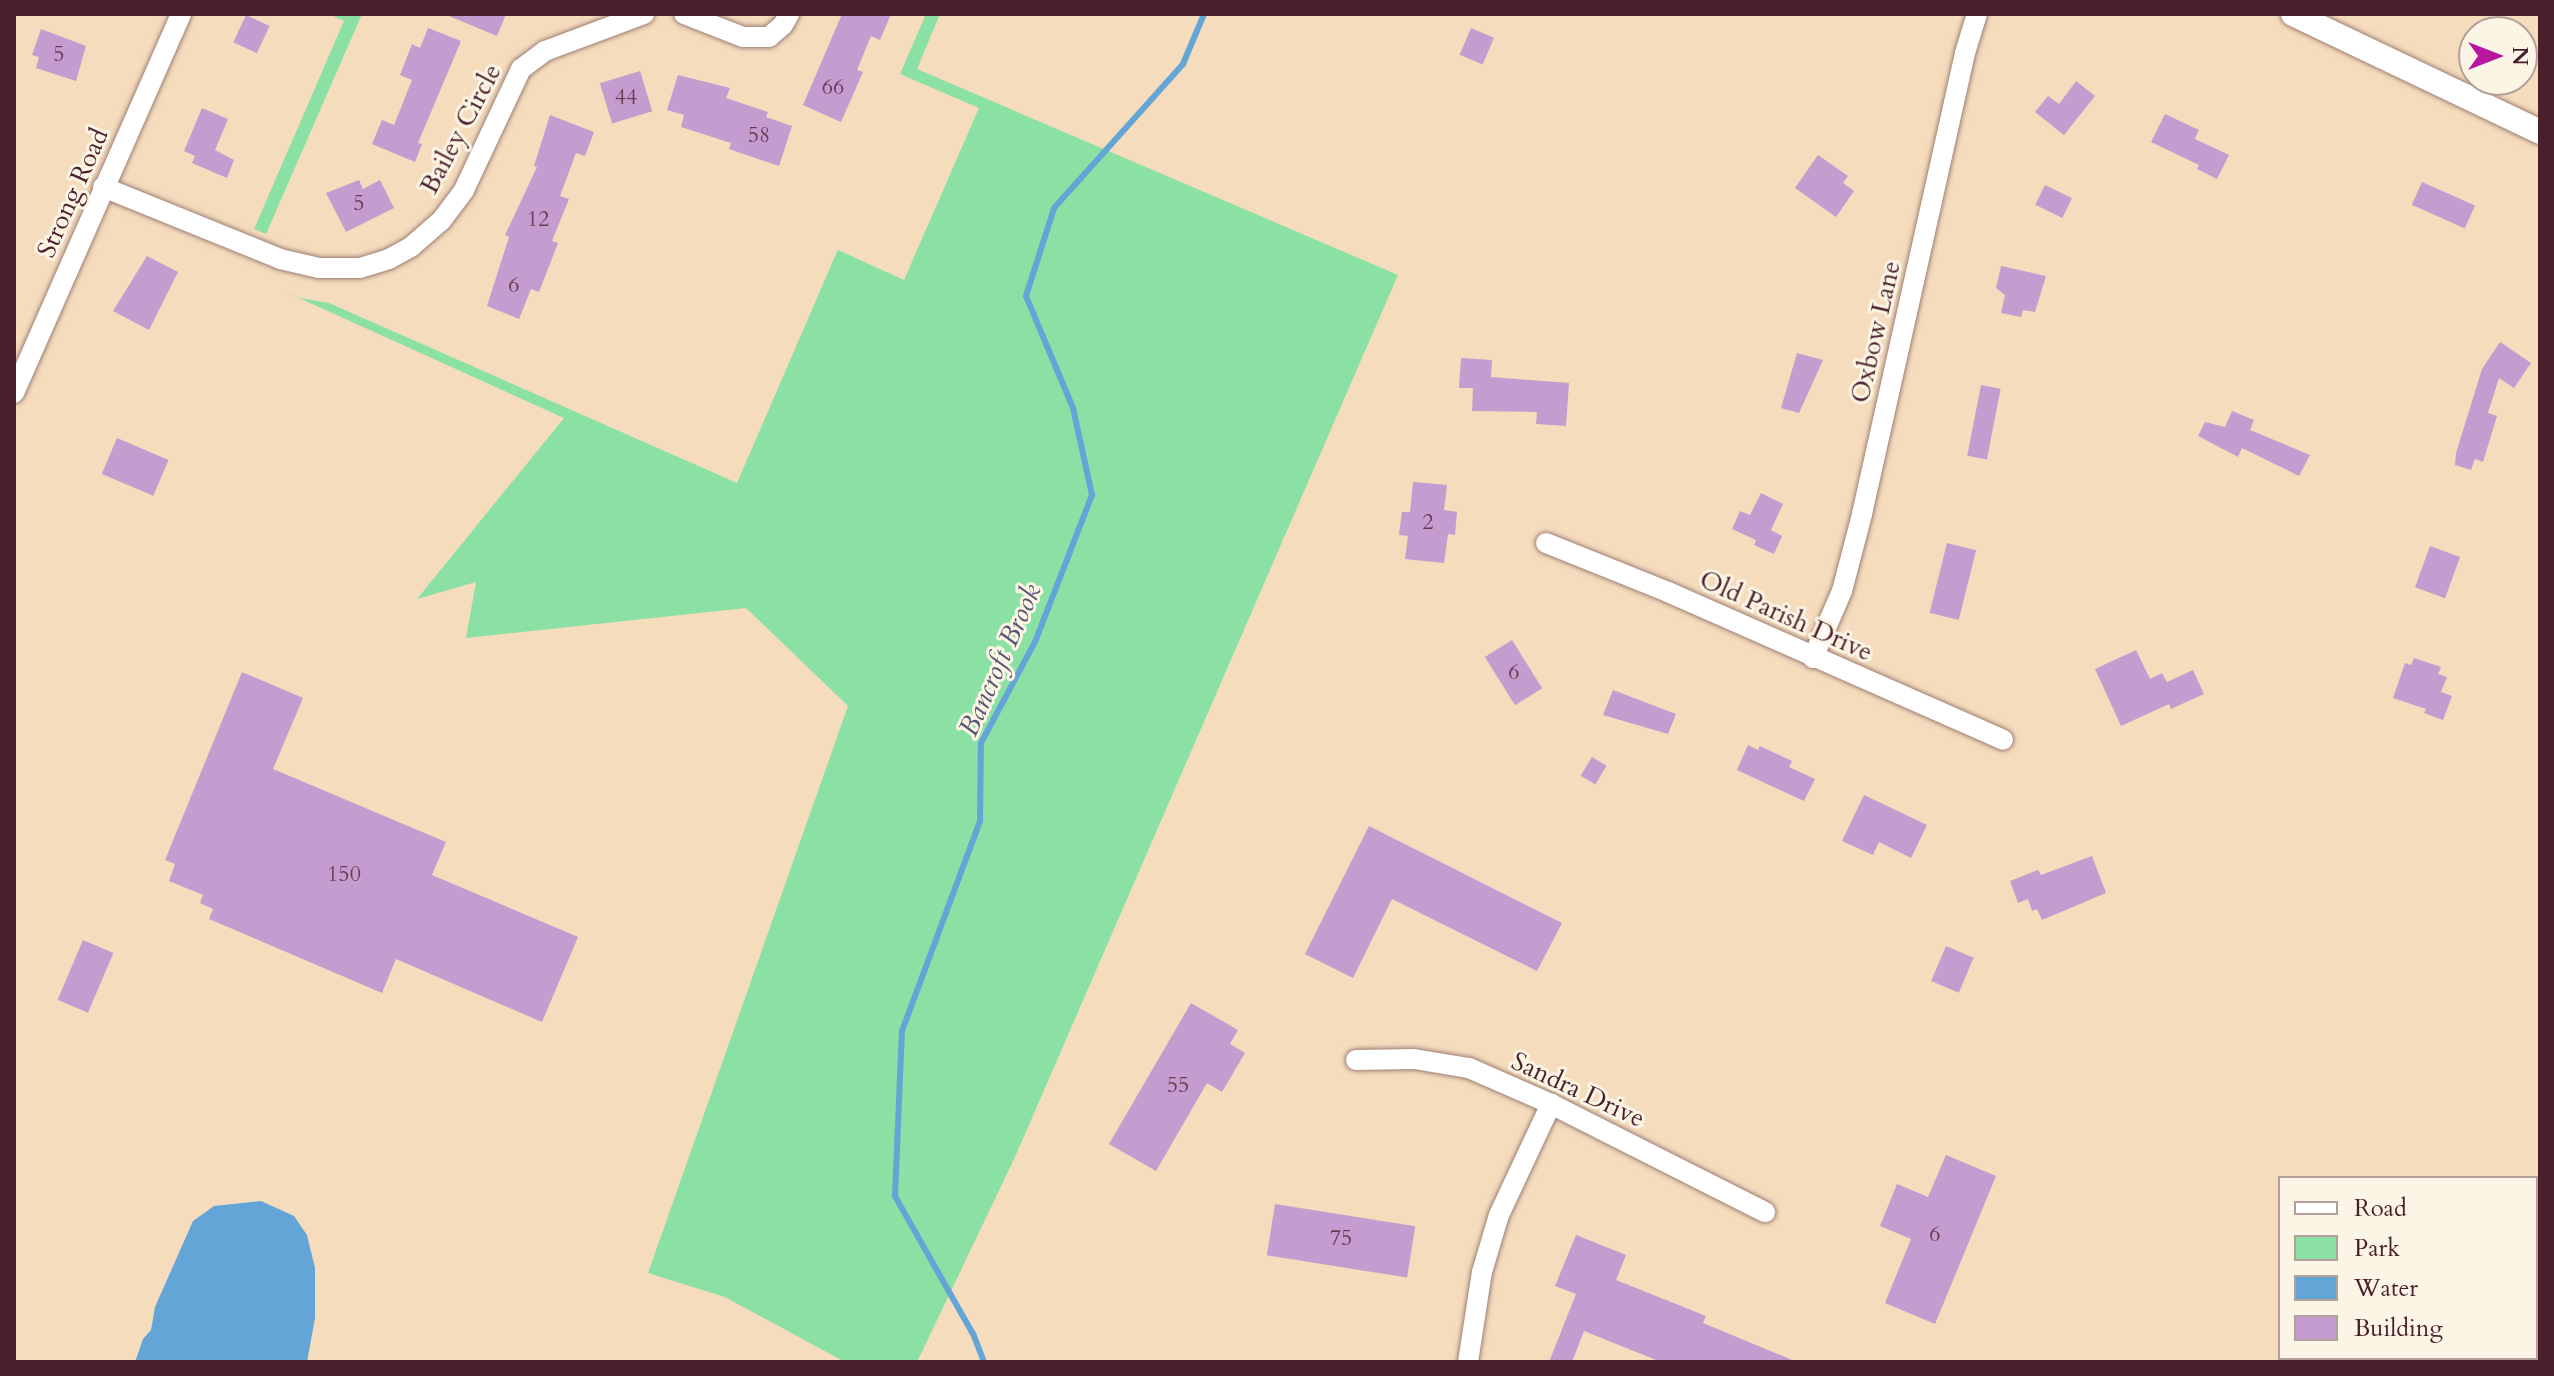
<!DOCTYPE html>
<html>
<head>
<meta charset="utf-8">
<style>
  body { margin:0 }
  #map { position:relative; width:2554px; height:1376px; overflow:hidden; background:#f4dcbd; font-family:Cardo,serif }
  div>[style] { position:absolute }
  .green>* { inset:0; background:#8be1a3 }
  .water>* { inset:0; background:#64a5d8 }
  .stream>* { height:6px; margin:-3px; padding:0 3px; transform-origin:3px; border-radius:3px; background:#64a5d8 }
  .building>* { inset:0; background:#c59ccf; transform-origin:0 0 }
  .roads { filter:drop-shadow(0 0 2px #9f7e74) drop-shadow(0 0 2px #9f7e74) }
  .minor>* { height:20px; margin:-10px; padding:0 10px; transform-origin:10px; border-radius:10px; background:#fff }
  .tertiary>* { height:24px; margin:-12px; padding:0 12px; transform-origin:12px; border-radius:12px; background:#fff }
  span { translate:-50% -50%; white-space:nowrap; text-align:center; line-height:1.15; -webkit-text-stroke:6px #fcf5e5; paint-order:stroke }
  .number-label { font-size:22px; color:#693e54 }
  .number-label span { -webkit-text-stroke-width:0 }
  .street-label { font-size:26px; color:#4a1f2b }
  .water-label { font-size:28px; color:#545570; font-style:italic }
  .frame { position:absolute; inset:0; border:16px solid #4a1f2b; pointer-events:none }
  .legend { position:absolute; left:2278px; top:1176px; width:260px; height:184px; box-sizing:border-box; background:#fcf5e5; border:2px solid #b59f9b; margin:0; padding:10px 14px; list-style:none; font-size:24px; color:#4a1f2b }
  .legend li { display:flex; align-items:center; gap:16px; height:40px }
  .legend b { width:40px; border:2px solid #b59f9b }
  .north { position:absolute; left:2458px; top:16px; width:80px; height:80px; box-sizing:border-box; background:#fcf5e5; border:2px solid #b59f9b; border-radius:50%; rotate:90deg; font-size:22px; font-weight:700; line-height:32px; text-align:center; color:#4a1f2b }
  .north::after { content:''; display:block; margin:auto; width:28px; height:36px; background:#b5179e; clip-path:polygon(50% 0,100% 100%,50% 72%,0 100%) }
</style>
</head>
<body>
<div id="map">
  <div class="green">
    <div style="clip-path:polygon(329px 14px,362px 14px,266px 234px,254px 229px,344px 21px)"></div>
    <div style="clip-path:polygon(926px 14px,940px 14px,917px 69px,1398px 275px,1015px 1157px,917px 1362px,845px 1362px,725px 1297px,648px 1273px,848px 706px,746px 608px,466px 638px,476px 582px,417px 599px,564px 418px,277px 288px,300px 298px,329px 303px,737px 483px,836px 254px,838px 250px,904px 280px,979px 108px,900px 74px)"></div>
  </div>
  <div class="water">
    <div style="clip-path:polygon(261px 1201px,294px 1216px,307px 1235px,315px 1268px,315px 1318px,307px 1362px,135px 1362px,143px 1339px,151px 1330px,155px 1307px,193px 1221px,214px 1206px)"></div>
  </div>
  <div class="stream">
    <div style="left:984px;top:1362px;width:30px;rotate:-111deg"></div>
    <div style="left:973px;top:1334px;width:159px;rotate:-119.5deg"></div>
    <div style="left:895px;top:1196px;width:165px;rotate:-87.6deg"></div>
    <div style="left:902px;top:1031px;width:224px;rotate:-69.6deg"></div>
    <div style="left:980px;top:821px;width:78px;rotate:-89.3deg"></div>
    <div style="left:981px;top:743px;width:115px;rotate:-61.9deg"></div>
    <div style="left:1035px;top:642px;width:158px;rotate:-68.8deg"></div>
    <div style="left:1092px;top:495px;width:89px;rotate:-102.3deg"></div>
    <div style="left:1073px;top:408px;width:121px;rotate:-112.8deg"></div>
    <div style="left:1026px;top:296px;width:92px;rotate:-72.3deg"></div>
    <div style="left:1054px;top:208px;width:193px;rotate:-48.1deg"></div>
    <div style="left:1183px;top:64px;width:54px;rotate:-67.2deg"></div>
  </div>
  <div class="building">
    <div style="clip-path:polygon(444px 14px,506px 14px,497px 36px)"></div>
    <div style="clip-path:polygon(842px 14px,891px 14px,880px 40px,871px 36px,857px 70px,863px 72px,841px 122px,803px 105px)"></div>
    <div style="left:246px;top:15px;width:26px;height:30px;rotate:25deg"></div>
    <div style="clip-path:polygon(428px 28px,461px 41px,418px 143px,422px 144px,415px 162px,372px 144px,382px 120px,394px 125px,412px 80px,400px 75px,412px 44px,420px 48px)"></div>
    <div style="left:1471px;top:28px;width:25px;height:29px;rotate:23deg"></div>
    <div style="clip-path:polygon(41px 29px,86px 46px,76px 81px,36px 68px,39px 57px,32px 55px)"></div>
    <div style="left:640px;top:71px;width:42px;height:42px;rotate:73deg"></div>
    <div style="clip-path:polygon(678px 75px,730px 88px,726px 98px,768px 112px,766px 117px,792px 126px,779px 166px,729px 149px,731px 143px,681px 127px,684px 115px,667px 110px)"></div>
    <div style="clip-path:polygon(2076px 81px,2095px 96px,2064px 135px,2035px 112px,2048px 96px,2059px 104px)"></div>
    <div style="clip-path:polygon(202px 108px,228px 119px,215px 150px,234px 160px,227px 178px,192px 163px,195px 156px,184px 151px)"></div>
    <div style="clip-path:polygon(2165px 114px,2199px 130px,2195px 139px,2229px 155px,2217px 179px,2197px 169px,2199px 165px,2151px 142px)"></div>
    <div style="clip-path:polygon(550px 115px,594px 132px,585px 156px,576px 153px,560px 196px,569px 199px,552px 241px,558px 243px,539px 292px,531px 289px,519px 319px,487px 306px,509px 237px,505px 235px,537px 167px,534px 166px)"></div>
    <div style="clip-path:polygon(1818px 155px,1848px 176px,1843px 183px,1854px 191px,1836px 217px,1795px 188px)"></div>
    <div style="clip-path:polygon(359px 180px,363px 189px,380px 180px,394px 208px,346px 232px,326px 193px)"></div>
    <div style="left:2422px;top:182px;width:58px;height:25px;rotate:24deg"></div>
    <div style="left:2045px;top:185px;width:30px;height:22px;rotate:26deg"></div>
    <div style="clip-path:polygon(147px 256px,178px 272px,149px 330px,113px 311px)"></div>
    <div style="clip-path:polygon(2001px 266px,2046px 276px,2035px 312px,2023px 310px,2021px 317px,2001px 313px,2005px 295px,1996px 288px)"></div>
    <div style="clip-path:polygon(2500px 342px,2531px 363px,2514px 388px,2499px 378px,2488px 413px,2497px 416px,2483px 462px,2475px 459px,2471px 470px,2455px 465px,2456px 453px,2482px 369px)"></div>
    <div style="clip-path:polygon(1797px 353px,1823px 360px,1799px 413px,1781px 408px)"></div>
    <div style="clip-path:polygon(1461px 358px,1492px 360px,1491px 377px,1569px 383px,1566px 426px,1536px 424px,1537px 412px,1472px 411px,1473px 388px,1459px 388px)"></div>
    <div style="left:1981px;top:385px;width:20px;height:72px;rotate:11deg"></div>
    <div style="clip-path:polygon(2232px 411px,2254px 420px,2250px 430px,2310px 455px,2299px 476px,2242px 448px,2238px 457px,2198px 436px,2205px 422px,2225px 427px)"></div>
    <div style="left:117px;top:438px;width:56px;height:39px;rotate:23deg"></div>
    <div style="clip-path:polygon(1413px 482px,1447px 485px,1444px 510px,1457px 512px,1455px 535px,1448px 534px,1444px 563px,1405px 559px,1408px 536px,1399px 535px,1402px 512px,1410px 512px)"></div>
    <div style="clip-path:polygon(1761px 493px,1783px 504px,1771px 530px,1782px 536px,1774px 554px,1754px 545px,1756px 540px,1732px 529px,1740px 511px,1750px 515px)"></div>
    <div style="left:1947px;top:543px;width:30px;height:72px;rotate:14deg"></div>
    <div style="left:2430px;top:546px;width:32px;height:44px;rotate:20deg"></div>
    <div style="left:1512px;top:640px;width:57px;height:32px;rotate:58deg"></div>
    <div style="clip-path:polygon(2136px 650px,2150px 679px,2162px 673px,2167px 682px,2193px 670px,2204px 694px,2171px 709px,2169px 704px,2121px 726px,2095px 669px)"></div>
    <div style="clip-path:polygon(2414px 658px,2441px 667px,2438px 674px,2447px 677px,2441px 692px,2452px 696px,2443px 720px,2424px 713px,2426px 709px,2393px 698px,2405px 663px,2411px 665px)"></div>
    <div style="clip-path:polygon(242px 672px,303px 698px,273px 769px,446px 842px,432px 875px,578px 937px,542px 1022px,396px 959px,382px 993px,209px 919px,213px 909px,200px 903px,203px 895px,169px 881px,175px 864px,165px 860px)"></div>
    <div style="clip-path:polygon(1613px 690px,1676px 714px,1668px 734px,1603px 715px)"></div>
    <div style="clip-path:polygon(1748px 745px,1758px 750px,1760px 746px,1792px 761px,1789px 767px,1815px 779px,1804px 801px,1737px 770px)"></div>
    <div style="left:1592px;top:757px;width:17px;height:22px;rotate:31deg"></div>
    <div style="clip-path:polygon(1864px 795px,1927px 825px,1911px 858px,1879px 842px,1873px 855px,1842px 841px)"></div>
    <div style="clip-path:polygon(1369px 826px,1562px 923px,1537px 971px,1392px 899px,1353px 978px,1305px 954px)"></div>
    <div style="clip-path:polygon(2092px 856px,2106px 893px,2042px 920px,2037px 909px,2032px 911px,2028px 899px,2018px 903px,2010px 881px,2038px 870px,2041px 875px)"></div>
    <div style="left:83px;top:940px;width:33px;height:65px;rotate:23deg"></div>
    <div style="left:1946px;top:946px;width:30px;height:38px;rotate:23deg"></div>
    <div style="clip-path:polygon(1191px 1003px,1238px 1030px,1230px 1044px,1245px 1053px,1222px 1092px,1207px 1083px,1156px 1171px,1109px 1144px)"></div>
    <div style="clip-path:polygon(1946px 1155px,1996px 1176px,1935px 1324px,1885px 1303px,1911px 1239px,1880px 1226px,1897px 1184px,1928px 1197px)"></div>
    <div style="left:1275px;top:1204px;width:142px;height:52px;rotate:9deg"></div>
    <div style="clip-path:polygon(1576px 1235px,1626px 1255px,1616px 1280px,1706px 1316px,1703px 1323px,1797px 1362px,1661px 1362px,1584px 1331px,1572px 1362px,1549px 1362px,1576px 1294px,1555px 1286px)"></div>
  </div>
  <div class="roads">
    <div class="minor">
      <div style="left:684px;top:14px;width:63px;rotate:21.3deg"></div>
      <div style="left:743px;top:37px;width:26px"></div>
      <div style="left:769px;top:37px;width:18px;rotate:-41deg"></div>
      <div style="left:783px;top:25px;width:13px;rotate:-61deg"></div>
      <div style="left:103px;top:187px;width:191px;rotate:22.1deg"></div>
      <div style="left:280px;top:259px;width:39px;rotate:13deg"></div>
      <div style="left:318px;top:268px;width:42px"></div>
      <div style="left:360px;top:268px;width:30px;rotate:-17deg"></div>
      <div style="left:389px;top:259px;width:26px;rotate:-29deg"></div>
      <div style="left:412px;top:246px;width:38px;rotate:-41deg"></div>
      <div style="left:441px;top:221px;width:39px;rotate:-53deg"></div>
      <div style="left:464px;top:190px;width:134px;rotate:-64.8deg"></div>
      <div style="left:521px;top:69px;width:30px;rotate:-37deg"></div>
      <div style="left:545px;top:51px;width:106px;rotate:-20.5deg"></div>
      <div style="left:14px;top:393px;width:414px;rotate:-66.2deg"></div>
      <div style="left:1546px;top:543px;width:131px;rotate:21.9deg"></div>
      <div style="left:1668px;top:592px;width:366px;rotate:23.8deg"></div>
      <div style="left:1813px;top:658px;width:73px;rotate:-66.6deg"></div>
      <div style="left:1842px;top:591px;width:80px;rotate:-75.4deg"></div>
      <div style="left:1862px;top:514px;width:472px;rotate:-77.4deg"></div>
      <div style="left:1965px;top:53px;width:41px;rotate:-72.9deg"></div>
      <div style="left:1356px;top:1060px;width:58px;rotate:-1deg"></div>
      <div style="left:1414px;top:1059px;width:56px;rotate:9.3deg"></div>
      <div style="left:1469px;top:1068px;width:90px;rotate:23.7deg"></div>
      <div style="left:1551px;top:1104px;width:240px;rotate:26.8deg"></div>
      <div style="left:1468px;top:1362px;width:91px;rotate:-81.2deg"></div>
      <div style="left:1482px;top:1272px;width:59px;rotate:-73.4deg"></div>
      <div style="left:1499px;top:1215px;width:123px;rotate:-64.9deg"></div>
    </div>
    <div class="tertiary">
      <div style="left:2293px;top:14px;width:274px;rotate:25.5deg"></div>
    </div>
  </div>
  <div class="number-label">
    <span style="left:59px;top:55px">5</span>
    <span style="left:833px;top:88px">66</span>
    <span style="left:626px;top:98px">44</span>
    <span style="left:759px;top:136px">58</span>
    <span style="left:359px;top:204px">5</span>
    <span style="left:538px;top:220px">12</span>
    <span style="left:514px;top:286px">6</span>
    <span style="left:1428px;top:523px">2</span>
    <span style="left:1514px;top:673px">6</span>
    <span style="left:344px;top:875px">150</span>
    <span style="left:1178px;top:1086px">55</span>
    <span style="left:1935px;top:1235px">6</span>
    <span style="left:1341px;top:1239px">75</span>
  </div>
  <div class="street-label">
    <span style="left:461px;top:129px;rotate:-62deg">Bailey Circle</span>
    <span style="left:73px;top:193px;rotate:-66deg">Strong Road</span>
    <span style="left:1876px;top:332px;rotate:-77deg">Oxbow Lane</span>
    <span style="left:1786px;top:616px;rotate:24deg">Old Parish Drive</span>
    <span style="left:1578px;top:1090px;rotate:25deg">Sandra Drive</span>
  </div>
  <div class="water-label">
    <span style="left:1000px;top:660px;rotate:-66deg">Bancroft Brook</span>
  </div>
  <div class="frame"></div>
  <ul class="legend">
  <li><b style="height:10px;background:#fff"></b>Road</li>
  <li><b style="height:22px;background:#8be1a3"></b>Park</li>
  <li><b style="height:22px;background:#64a5d8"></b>Water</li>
  <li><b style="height:22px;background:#c59ccf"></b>Building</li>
  </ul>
  <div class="north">N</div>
</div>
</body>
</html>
